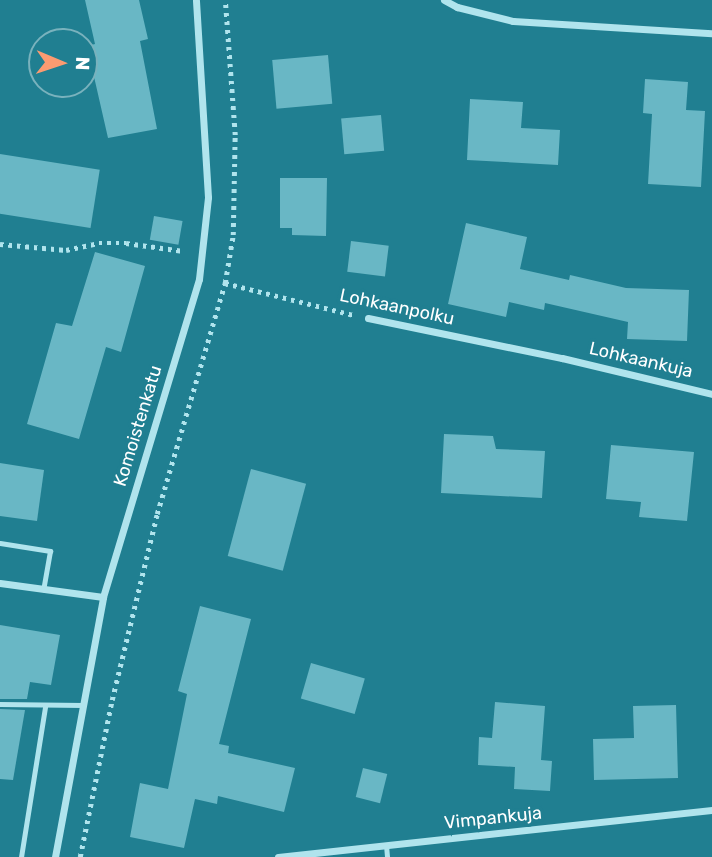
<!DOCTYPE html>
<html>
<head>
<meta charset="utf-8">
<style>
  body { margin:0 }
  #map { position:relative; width:712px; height:857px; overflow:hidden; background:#207f91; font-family:Rubik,sans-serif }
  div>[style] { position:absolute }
  .building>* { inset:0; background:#69b7c5; transform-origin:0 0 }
  .path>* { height:4.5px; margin-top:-2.25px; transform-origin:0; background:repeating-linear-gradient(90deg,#b0e4ed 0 3.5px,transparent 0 8.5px) }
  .service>* { height:5px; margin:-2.5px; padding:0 2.5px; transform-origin:2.5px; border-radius:2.5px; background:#b0e4ed }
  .minor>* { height:7px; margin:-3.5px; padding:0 3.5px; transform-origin:3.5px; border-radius:3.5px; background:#b0e4ed }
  span { translate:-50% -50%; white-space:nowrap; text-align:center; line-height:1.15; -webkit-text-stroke:7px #207f91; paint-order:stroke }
  .street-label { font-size:18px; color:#fff }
  .north { position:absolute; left:28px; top:28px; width:70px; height:70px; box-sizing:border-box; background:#207f91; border:2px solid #79b2bd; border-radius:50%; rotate:92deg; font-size:19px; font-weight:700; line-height:28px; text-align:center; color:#fff }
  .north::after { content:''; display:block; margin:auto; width:24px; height:32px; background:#fb9b71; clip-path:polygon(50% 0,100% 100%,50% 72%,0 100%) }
</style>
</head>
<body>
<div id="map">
  <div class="building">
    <div style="clip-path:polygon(85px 0,139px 0,148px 39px,140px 41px,157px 129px,108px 138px,87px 46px,95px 44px)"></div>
    <div style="left:328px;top:55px;width:49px;height:56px;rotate:85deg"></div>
    <div style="clip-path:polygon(645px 79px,688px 82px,686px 110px,705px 111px,701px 187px,648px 184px,652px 114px,643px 113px)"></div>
    <div style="clip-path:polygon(470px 99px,523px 102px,521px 128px,560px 130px,558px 165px,467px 160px)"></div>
    <div style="left:381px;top:115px;width:36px;height:40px;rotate:85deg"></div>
    <div style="left:0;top:154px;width:101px;height:59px;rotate:9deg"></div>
    <div style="clip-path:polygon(280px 178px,327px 178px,326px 236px,292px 235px,292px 228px,280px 228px)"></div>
    <div style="left:154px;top:216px;width:29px;height:24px;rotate:10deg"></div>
    <div style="clip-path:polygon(466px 223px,527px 237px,520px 269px,569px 280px,570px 275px,626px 288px,689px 290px,687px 341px,627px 339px,628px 322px,545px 303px,544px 310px,509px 302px,506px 317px,448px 304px)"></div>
    <div style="left:351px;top:241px;width:38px;height:31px;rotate:7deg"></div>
    <div style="clip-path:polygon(95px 252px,145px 266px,121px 352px,106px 347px,79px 439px,27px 424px,56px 323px,72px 326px)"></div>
    <div style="clip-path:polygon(444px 434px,493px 436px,496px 449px,545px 451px,542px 498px,441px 493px)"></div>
    <div style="clip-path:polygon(611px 445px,694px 452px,687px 521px,639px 517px,641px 502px,606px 499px)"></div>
    <div style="clip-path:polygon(0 463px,44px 470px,37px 521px,0 516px)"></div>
    <div style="left:251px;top:469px;width:57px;height:90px;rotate:15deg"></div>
    <div style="clip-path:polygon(200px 606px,251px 619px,219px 744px,229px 746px,228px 753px,295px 768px,284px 812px,218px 796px,217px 804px,195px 799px,184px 848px,130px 837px,140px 783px,168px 789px,187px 694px,178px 691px)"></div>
    <div style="clip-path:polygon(0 625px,60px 635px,51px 685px,30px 682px,27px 699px,0 699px)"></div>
    <div style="left:311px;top:663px;width:56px;height:37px;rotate:16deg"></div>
    <div style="clip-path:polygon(495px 702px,545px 706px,541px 760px,552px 761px,550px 791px,514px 789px,515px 767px,478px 765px,479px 737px,492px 738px)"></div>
    <div style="clip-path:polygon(676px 705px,678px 778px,594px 780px,593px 739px,634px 738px,633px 706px)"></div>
    <div style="clip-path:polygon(0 709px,25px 710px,13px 780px,0 779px)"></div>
    <div style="left:363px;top:768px;width:25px;height:30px;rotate:14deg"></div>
  </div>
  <div class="path">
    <div style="left:0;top:244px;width:66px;rotate:5.2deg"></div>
    <div style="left:66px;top:250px;width:34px;rotate:-12deg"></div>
    <div style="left:99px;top:243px;width:27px"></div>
    <div style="left:126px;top:243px;width:58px;rotate:8deg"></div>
    <div style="left:225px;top:283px;width:132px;rotate:14deg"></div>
    <div style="left:80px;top:857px;width:160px;rotate:-78.5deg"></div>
    <div style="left:112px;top:700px;width:191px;rotate:-76.4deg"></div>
    <div style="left:157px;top:514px;width:241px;rotate:-73.6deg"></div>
    <div style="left:225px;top:283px;width:49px;rotate:-80.5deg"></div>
    <div style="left:233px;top:235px;width:100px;rotate:-88.9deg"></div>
    <div style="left:235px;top:135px;width:135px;rotate:-94.2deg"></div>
  </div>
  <div class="service">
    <div style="left:0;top:543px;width:51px;rotate:9.1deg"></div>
    <div style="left:50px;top:551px;width:39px;rotate:100deg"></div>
    <div style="left:0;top:704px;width:83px;rotate:0.7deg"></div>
    <div style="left:386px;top:845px;width:12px;rotate:85deg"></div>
    <div style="left:21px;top:857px;width:152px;rotate:-80.9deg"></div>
  </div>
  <div class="minor">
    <div style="left:444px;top:0;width:15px;rotate:28deg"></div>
    <div style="left:457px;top:7px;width:58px;rotate:14deg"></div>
    <div style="left:513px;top:21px;width:199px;rotate:3.5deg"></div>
    <div style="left:368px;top:318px;width:198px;rotate:11.7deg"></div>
    <div style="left:562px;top:358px;width:154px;rotate:13.5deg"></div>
    <div style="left:0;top:583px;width:104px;rotate:7.7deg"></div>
    <div style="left:55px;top:857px;width:264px;rotate:-79.5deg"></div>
    <div style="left:103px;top:597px;width:332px;rotate:-73.2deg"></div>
    <div style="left:199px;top:279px;width:82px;rotate:-83.7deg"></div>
    <div style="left:208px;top:197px;width:197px;rotate:-93.5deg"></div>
    <div style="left:278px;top:857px;width:437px;rotate:-6.2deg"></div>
  </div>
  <div class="street-label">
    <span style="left:397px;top:307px;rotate:12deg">Lohkaanpolku</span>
    <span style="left:641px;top:360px;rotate:13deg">Lohkaankuja</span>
    <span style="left:138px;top:426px;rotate:-73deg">Komoistenkatu</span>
    <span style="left:493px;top:818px;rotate:-6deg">Vimpankuja</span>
  </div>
  <div class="north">N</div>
</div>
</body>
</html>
